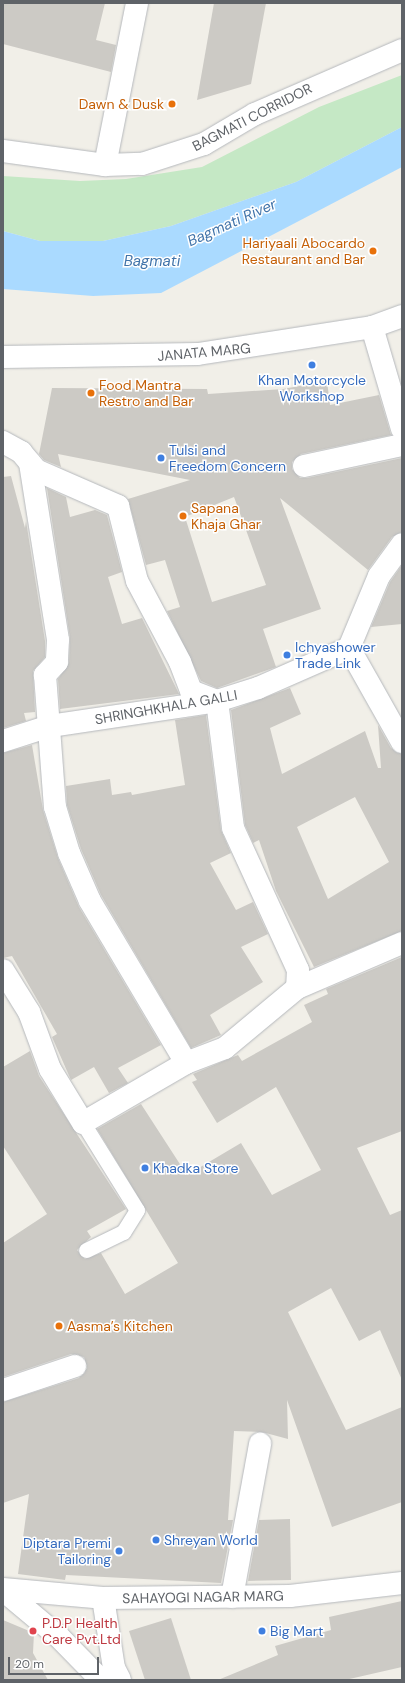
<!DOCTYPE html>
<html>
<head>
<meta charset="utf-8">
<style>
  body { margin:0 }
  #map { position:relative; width:405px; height:1683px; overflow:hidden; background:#f1efe8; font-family:"DM Sans",sans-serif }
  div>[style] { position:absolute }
  .green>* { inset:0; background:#c5e8c5 }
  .water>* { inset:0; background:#aadaff }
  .building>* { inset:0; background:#cccac5 }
  .roads { filter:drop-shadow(0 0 1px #b5b8bc) drop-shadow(0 0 1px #b5b8bc) }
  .service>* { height:15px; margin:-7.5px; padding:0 7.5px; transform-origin:7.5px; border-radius:7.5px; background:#fff }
  .minor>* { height:22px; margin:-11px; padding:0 11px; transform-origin:11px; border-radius:11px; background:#fff }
  .secondary>* { height:22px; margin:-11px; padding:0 11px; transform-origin:11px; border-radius:11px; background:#fff }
  .dots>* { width:11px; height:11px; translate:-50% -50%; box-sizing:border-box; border:2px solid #fff; border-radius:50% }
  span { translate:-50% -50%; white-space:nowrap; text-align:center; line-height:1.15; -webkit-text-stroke:3px #fff; paint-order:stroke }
  .food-label { font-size:14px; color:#c56008 }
  .right { translate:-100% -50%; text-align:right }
  .left { translate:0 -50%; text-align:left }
  .street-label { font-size:14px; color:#5f6368 }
  .shop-label { font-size:14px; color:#366cbe }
  .health-label { font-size:14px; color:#be3a42 }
  .water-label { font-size:15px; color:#4174aa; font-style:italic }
  .frame { position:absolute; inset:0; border:4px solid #5f6368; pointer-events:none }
  .scale { position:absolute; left:8px; top:1657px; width:91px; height:18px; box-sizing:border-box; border:2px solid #5f6368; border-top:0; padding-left:5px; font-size:12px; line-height:14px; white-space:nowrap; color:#5f6368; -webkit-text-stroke:3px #fff; paint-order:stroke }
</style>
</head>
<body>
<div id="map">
  <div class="green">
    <div style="clip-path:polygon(402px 75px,402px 127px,296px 182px,171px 226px,103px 241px,40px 241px,3px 231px,3px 176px,80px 181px,126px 179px,202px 167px,319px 107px)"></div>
  </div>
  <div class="water">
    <div style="clip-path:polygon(402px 127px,402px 167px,161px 293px,93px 296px,3px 289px,3px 231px,40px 241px,103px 241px,171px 226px,296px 182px)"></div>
  </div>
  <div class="building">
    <div style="clip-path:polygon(3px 3px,105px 3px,96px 40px,116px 45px,111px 72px,3px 44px)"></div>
    <div style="clip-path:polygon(214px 3px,266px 3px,251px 84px,197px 100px)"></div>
    <div style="clip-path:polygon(evenodd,327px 381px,330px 405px,379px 395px,391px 435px,301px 454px,292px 462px,292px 469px,300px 478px,307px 478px,402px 458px,402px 532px,392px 537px,368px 570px,280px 498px,321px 609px,263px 629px,276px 667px,217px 688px,201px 681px,167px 611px,180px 607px,165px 560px,146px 565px,128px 499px,190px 480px,58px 454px,61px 467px,44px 460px,39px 454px,52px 388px,207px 389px,208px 394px,283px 389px,327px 381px,234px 497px,266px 585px,212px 602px,185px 517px,234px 497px)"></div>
    <div style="clip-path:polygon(11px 476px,25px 528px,26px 521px,45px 641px,45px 657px,33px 671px,35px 712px,24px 713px,26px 721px,3px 728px,3px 477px)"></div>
    <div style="clip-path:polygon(47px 488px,66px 497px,70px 517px,95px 510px,107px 515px,122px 572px,108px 577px,122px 624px,142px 618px,179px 694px,60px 709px,58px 679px,69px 663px,70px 638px)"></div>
    <div style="clip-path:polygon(402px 565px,402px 624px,371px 627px,390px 582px)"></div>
    <div style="clip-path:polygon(evenodd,290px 688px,301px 714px,270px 728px,282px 774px,365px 731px,378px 768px,381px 768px,378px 725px,391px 748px,402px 754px,402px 931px,314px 967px,276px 891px,259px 840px,253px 843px,245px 825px,231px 710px,290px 688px,355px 797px,389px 862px,328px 899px,297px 827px,355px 797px)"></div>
    <div style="clip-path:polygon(206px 715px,221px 830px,231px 853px,210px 863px,236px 910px,253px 902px,268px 934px,241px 947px,263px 982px,210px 1015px,221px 1035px,191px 1048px,101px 895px,81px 849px,67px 805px,66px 786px,110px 779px,112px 795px,131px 792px,132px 795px,185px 785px,175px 720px)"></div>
    <div style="clip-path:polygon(32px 745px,43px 810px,58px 858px,79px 907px,161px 1045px,118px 1068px,128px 1083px,109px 1093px,94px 1067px,71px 1080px,52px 1037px,57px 1034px,12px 956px,3px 958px,3px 753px)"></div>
    <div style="clip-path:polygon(402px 957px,402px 1131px,357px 1148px,390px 1215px,402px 1210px,402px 1380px,380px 1330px,359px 1341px,331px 1288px,288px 1312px,346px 1430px,402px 1407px,402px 1502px,332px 1527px,287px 1400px,288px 1439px,262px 1432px,234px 1431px,228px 1520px,233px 1520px,221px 1583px,66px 1575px,65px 1580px,18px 1574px,29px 1494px,3px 1503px,3px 1402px,79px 1378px,87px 1368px,84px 1357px,71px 1354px,3px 1377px,3px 1243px,47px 1214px,3px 1146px,3px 1067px,30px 1051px,39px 1076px,126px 1209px,87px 1231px,91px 1237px,77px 1250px,85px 1259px,101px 1253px,125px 1294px,178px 1263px,97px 1129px,141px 1104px,187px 1175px,241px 1143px,272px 1195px,321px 1170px,276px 1087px,217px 1123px,192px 1082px,197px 1080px,193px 1074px,238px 1055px,242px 1061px,312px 1022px,304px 1005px,328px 994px,326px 989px)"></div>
    <div style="clip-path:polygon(290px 1519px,291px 1580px,248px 1581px,259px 1520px)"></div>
    <div style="clip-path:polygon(402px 1601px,402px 1667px,345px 1680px,218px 1680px,278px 1655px,275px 1646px,331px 1630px,329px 1617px)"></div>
    <div style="clip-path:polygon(171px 1618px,191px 1680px,145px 1680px,129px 1631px)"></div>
    <div style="clip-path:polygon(3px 1620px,34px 1633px,33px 1653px,48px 1680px,3px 1680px)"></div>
  </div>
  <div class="roads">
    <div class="service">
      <div style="left:83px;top:1123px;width:102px;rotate:58.2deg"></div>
      <div style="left:137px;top:1210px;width:26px;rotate:122deg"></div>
      <div style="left:123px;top:1232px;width:41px;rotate:154.1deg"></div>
    </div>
    <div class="minor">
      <div style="left:105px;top:165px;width:165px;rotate:-78.8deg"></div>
      <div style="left:372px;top:327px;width:106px;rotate:73.6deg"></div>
      <div style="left:3px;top:442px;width:21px;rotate:29deg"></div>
      <div style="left:21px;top:452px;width:23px;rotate:50deg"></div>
      <div style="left:36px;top:470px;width:90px;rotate:23.7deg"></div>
      <div style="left:118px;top:506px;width:77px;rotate:75.8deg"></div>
      <div style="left:137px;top:581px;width:92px;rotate:62deg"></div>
      <div style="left:180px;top:662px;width:31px;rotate:69deg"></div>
      <div style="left:191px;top:691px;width:28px;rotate:21deg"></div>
      <div style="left:217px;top:701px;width:128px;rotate:82.8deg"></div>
      <div style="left:233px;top:828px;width:156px;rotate:65.4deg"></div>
      <div style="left:298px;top:970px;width:18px;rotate:93deg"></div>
      <div style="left:297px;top:988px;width:94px;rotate:140.2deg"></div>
      <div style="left:225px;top:1048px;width:42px;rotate:159deg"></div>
      <div style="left:186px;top:1063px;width:119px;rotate:149.8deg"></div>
      <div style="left:83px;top:1123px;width:63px;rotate:-121.4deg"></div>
      <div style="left:50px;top:1069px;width:61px;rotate:-110.2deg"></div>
      <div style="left:29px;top:1012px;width:49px;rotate:-121.8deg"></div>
      <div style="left:30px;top:463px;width:179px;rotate:81deg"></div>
      <div style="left:58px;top:640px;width:22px;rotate:93deg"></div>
      <div style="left:57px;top:662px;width:18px;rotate:133deg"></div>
      <div style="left:45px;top:675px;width:132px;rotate:85.7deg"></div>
      <div style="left:55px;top:807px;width:48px;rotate:73.1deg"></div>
      <div style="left:69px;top:853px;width:52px;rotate:66.4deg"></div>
      <div style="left:90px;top:901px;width:188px;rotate:59.3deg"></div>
      <div style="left:304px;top:466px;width:100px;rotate:-12.1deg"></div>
      <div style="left:349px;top:648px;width:108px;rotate:60.6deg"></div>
      <div style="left:3px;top:741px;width:49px;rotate:-17.7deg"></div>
      <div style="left:50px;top:726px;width:169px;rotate:-8.5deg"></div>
      <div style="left:217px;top:701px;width:43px;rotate:-17.6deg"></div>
      <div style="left:258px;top:688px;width:99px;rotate:-23.7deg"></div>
      <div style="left:349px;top:648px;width:78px;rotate:-67.4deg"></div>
      <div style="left:379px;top:576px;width:39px;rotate:-54deg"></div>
      <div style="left:297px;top:988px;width:114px;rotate:-23.2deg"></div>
      <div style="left:3px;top:1390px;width:76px;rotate:-18.4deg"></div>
      <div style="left:3px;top:1589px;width:100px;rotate:5.1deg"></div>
      <div style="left:103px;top:1598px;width:187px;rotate:-0.6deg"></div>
      <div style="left:290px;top:1596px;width:113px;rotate:-6.6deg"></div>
      <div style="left:3px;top:1590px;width:73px;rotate:40deg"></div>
      <div style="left:59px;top:1637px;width:60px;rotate:45.7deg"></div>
      <div style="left:232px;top:1597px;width:156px;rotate:-79.6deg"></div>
      <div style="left:103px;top:1598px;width:71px;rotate:81.1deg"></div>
      <div style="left:114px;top:1668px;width:13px;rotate:63deg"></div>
    </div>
    <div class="secondary">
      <div style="left:3px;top:151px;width:103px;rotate:7.8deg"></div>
      <div style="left:105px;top:165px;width:37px;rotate:-2deg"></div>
      <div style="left:142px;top:164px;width:65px;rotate:-17.9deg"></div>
      <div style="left:204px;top:144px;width:59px;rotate:-30.5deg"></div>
      <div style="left:255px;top:114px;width:160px;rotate:-23.5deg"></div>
      <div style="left:3px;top:357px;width:195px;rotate:-0.9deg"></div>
      <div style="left:198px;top:354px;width:176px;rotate:-8.8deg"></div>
      <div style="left:372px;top:327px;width:32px;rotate:-20deg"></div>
    </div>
  </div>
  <div class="dots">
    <div style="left:172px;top:104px;background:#e8710a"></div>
    <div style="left:373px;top:251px;background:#e8710a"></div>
    <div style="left:312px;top:365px;background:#3f7fe0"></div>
    <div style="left:91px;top:393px;background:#e8710a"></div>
    <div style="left:161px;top:458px;background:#3f7fe0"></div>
    <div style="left:183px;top:516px;background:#e8710a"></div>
    <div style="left:287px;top:655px;background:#3f7fe0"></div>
    <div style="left:145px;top:1168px;background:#3f7fe0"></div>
    <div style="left:59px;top:1326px;background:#e8710a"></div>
    <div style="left:156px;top:1540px;background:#3f7fe0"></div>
    <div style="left:119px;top:1551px;background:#3f7fe0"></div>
    <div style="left:33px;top:1631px;background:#e0444e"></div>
    <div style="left:262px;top:1631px;background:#3f7fe0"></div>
  </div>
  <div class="food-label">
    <span class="right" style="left:164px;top:104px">Dawn &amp; Dusk</span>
    <span class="right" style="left:365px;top:251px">Hariyaali Abocardo<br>Restaurant and Bar</span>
    <span class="left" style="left:99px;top:393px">Food Mantra<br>Restro and Bar</span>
    <span class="left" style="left:191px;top:516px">Sapana<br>Khaja Ghar</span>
    <span class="left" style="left:67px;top:1326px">Aasma’s Kitchen</span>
  </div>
  <div class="street-label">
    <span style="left:252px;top:117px;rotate:-27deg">BAGMATI CORRIDOR</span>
    <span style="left:204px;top:352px;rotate:-5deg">JANATA MARG</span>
    <span style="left:166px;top:707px;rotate:-10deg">SHRINGHKHALA GALLI</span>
    <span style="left:203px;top:1597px;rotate:-1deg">SAHAYOGI NAGAR MARG</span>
  </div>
  <div class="shop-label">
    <span style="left:312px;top:388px">Khan Motorcycle<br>Workshop</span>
    <span class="left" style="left:169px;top:458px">Tulsi and<br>Freedom Concern</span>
    <span class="left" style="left:295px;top:655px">Ichyashower<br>Trade Link</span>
    <span class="left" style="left:153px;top:1168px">Khadka Store</span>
    <span class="left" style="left:164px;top:1540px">Shreyan World</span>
    <span class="right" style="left:111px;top:1551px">Diptara Premi<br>Tailoring</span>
    <span class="left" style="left:270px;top:1631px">Big Mart</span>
  </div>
  <div class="health-label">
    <span class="left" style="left:42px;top:1631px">P.D.P Health<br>Care Pvt.Ltd</span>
  </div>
  <div class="water-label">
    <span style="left:232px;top:223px;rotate:-24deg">Bagmati River</span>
    <span style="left:152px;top:262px">Bagmati</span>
  </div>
  <div class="frame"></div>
  <div class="scale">20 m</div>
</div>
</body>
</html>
